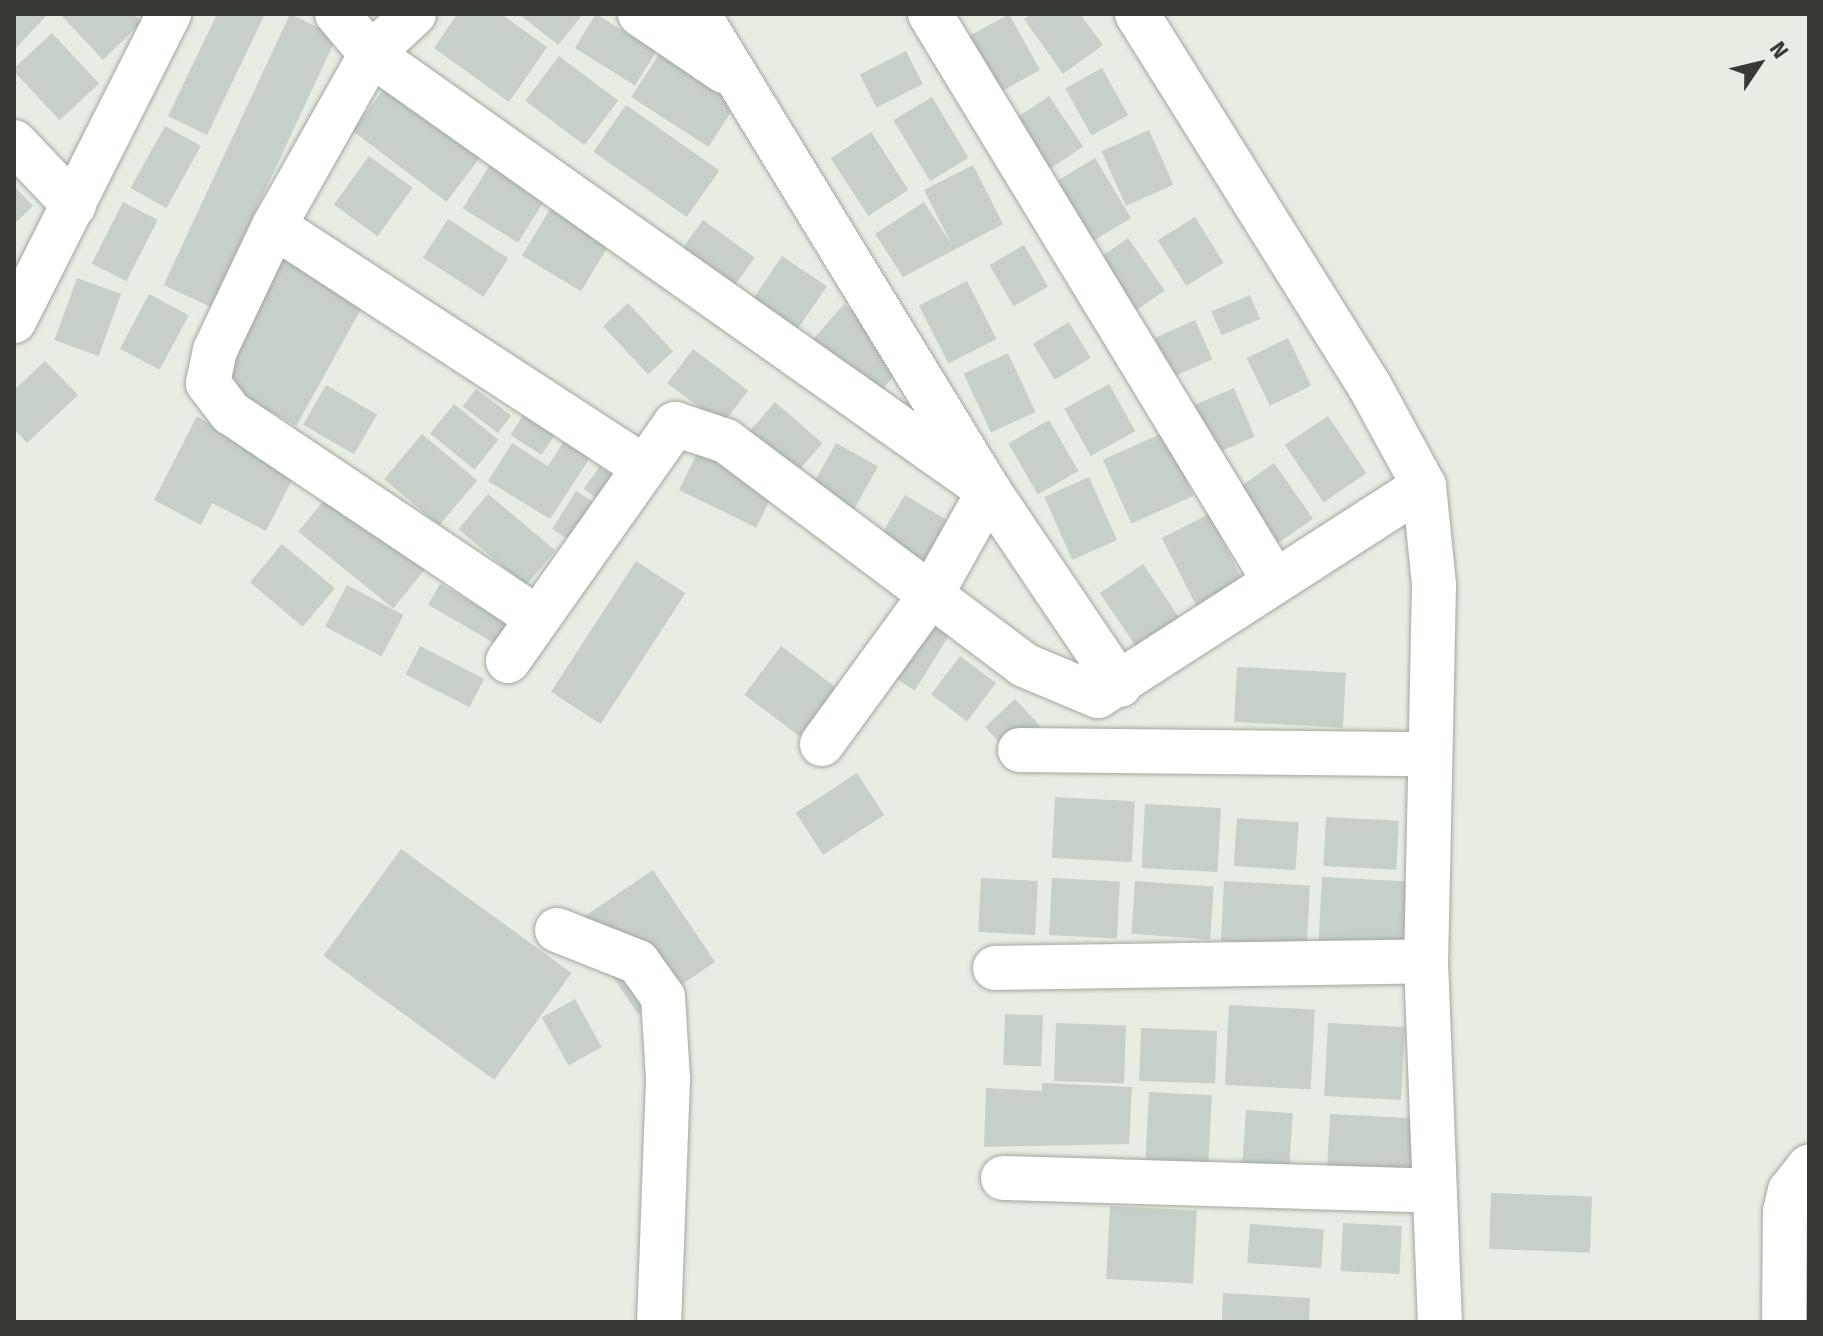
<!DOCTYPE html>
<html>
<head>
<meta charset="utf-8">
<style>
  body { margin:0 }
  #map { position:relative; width:1823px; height:1336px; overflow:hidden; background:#e7ede3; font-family:"Fira Sans",sans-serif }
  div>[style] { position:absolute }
  .building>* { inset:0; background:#c6d0c9; transform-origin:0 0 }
  .roads { filter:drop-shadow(0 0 2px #a2a89e) drop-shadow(0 0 2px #a2a89e) }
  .minor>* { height:44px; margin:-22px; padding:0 22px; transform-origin:22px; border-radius:22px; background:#fff }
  span { translate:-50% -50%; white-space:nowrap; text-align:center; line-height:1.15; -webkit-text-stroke:8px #e7ede3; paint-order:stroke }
  .frame { position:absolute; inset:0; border:16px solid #373935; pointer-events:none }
  .north { position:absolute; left:1719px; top:24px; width:80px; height:80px; -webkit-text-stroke:6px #e7ede3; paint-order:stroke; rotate:55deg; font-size:22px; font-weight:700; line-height:32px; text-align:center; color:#373935 }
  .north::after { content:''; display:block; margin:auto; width:28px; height:36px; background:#373935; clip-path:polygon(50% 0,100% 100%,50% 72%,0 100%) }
</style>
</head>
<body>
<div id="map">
  <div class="building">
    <div style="clip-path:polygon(14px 14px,46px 16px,14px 50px)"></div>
    <div style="clip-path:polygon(60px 14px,134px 14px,142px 22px,103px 60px)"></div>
    <div style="clip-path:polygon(217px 14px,265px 14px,207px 135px,168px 116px)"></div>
    <div style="left:290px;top:14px;width:52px;height:299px;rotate:25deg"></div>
    <div style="clip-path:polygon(457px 14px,501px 14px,547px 47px,509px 102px,434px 48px)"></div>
    <div style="clip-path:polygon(519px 14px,583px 14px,558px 45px)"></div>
    <div style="left:596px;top:14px;width:71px;height:40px;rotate:32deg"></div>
    <div style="left:1009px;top:14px;width:64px;height:60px;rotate:61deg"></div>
    <div style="clip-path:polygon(1032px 14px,1080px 14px,1103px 45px,1063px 74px,1024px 19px)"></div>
    <div style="left:52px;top:33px;width:69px;height:54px;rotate:47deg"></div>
    <div style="left:665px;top:45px;width:92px;height:62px;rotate:33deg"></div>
    <div style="left:906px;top:51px;width:37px;height:52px;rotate:63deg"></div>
    <div style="left:559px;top:56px;width:74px;height:56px;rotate:37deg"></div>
    <div style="left:1102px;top:68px;width:54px;height:42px;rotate:61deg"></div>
    <div style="left:389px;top:82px;width:118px;height:61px;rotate:37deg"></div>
    <div style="left:1049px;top:96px;width:61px;height:47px;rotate:56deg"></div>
    <div style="left:932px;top:97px;width:71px;height:45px;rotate:59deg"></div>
    <div style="left:626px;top:105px;width:114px;height:57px;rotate:35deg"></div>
    <div style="left:165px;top:126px;width:41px;height:71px;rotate:29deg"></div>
    <div style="left:1149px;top:130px;width:60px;height:52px;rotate:66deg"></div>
    <div style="left:871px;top:132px;width:69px;height:48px;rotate:57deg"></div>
    <div style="left:369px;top:156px;width:54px;height:60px;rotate:36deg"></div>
    <div style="left:1095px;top:158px;width:70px;height:59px;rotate:59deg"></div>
    <div style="left:493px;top:160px;width:65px;height:57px;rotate:32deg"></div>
    <div style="clip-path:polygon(973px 165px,1003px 224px,903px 277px,875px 234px,924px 202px,952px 245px,924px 190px)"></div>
    <div style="clip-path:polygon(14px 186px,33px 206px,14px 224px)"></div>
    <div style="left:559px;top:194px;width:69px;height:72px;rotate:31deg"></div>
    <div style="left:123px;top:202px;width:39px;height:69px;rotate:27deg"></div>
    <div style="left:1195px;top:217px;width:54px;height:44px;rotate:58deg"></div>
    <div style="left:448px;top:219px;width:72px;height:46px;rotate:33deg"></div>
    <div style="left:703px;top:220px;width:64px;height:39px;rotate:36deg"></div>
    <div style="left:1128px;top:238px;width:64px;height:43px;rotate:55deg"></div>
    <div style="left:1024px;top:245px;width:48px;height:40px;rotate:60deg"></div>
    <div style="left:283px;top:256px;width:94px;height:142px;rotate:29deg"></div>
    <div style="left:782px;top:256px;width:54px;height:59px;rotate:34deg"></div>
    <div style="left:77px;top:278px;width:47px;height:66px;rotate:20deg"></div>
    <div style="left:967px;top:281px;width:65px;height:54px;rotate:63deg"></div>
    <div style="left:149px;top:294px;width:45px;height:62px;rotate:28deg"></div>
    <div style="left:1250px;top:295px;width:26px;height:42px;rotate:67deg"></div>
    <div style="left:628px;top:303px;width:66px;height:34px;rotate:47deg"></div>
    <div style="left:844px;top:304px;width:85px;height:50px;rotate:41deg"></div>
    <div style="left:1195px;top:320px;width:43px;height:44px;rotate:66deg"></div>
    <div style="left:1069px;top:322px;width:42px;height:42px;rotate:59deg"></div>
    <div style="left:1288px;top:338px;width:53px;height:46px;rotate:64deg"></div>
    <div style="left:693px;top:349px;width:69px;height:43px;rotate:37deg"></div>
    <div style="left:1008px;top:353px;width:65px;height:49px;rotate:65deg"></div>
    <div style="clip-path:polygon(45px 361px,78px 395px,27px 443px,14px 429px,14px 390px)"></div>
    <div style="left:1109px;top:384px;width:54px;height:51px;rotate:61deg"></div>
    <div style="left:326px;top:385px;width:59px;height:46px;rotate:30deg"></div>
    <div style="left:1234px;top:388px;width:53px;height:51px;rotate:67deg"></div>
    <div style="left:476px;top:389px;width:44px;height:22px;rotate:37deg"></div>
    <div style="left:775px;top:402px;width:63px;height:46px;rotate:41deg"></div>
    <div style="left:454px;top:404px;width:57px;height:38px;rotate:39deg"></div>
    <div style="left:524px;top:414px;width:37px;height:25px;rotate:33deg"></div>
    <div style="clip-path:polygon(197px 416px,294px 476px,266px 531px,212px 503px,201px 525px,154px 500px)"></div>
    <div style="left:1328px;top:416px;width:69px;height:52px;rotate:56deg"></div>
    <div style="left:1049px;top:420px;width:59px;height:47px;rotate:60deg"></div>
    <div style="left:1165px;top:432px;width:70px;height:68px;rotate:66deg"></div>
    <div style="left:422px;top:434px;width:72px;height:59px;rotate:40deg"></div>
    <div style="clip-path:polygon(564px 441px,590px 458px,550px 519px,488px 481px,512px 443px,548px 466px)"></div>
    <div style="left:836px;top:443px;width:48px;height:55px;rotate:29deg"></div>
    <div style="left:701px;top:445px;width:86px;height:50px;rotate:26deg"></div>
    <div style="left:1274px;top:463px;width:68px;height:59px;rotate:55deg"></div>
    <div style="left:600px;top:466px;width:29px;height:28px;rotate:36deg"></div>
    <div style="left:1089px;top:477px;width:69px;height:49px;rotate:66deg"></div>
    <div style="left:333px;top:489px;width:122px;height:55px;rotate:39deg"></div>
    <div style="left:576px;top:491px;width:26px;height:45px;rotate:32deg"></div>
    <div style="left:488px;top:494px;width:88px;height:46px;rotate:40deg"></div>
    <div style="left:905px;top:495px;width:57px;height:46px;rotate:31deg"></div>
    <div style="left:1209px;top:514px;width:85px;height:53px;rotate:63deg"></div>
    <div style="left:282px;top:544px;width:69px;height:50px;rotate:40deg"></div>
    <div style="left:636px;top:561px;width:59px;height:156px;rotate:33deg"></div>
    <div style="left:1143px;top:564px;width:73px;height:52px;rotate:56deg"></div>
    <div style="left:440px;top:584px;width:87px;height:24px;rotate:30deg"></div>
    <div style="left:347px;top:585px;width:64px;height:47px;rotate:28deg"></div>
    <div style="left:923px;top:613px;width:34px;height:70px;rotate:32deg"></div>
    <div style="left:420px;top:646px;width:72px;height:32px;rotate:27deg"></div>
    <div style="left:781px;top:646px;width:81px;height:61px;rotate:37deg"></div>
    <div style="left:960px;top:656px;width:45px;height:48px;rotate:37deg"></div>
    <div style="left:1237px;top:667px;width:109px;height:55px;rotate:3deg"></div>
    <div style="left:1015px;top:699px;width:37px;height:41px;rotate:47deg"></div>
    <div style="left:857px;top:773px;width:50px;height:73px;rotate:57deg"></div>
    <div style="left:1055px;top:797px;width:80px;height:61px;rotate:3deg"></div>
    <div style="left:1145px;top:804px;width:76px;height:64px;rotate:3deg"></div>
    <div style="left:1326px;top:817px;width:73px;height:49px;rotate:3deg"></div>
    <div style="left:1237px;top:818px;width:62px;height:48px;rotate:4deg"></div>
    <div style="left:401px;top:849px;width:211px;height:132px;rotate:36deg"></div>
    <div style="left:653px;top:870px;width:111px;height:93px;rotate:56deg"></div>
    <div style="left:1322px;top:877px;width:91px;height:64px;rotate:3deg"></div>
    <div style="left:981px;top:878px;width:57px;height:54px;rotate:3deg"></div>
    <div style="left:1052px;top:878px;width:68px;height:57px;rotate:3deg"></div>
    <div style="left:1135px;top:881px;width:79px;height:53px;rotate:4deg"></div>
    <div style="left:1224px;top:881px;width:86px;height:60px;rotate:3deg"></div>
    <div style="left:575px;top:999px;width:55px;height:38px;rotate:61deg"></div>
    <div style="left:1229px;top:1005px;width:86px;height:80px;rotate:3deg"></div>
    <div style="left:1005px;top:1014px;width:38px;height:51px;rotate:2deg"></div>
    <div style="left:1056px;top:1023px;width:70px;height:58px;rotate:2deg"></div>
    <div style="left:1328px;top:1023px;width:77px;height:73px;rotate:3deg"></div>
    <div style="left:1141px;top:1028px;width:76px;height:53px;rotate:2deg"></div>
    <div style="clip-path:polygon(1042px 1083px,1132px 1087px,1129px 1144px,984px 1147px,986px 1088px,1042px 1091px)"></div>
    <div style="left:1149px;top:1092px;width:63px;height:72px;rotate:3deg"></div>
    <div style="left:1246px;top:1110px;width:47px;height:61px;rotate:4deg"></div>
    <div style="left:1330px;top:1114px;width:86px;height:62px;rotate:3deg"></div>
    <div style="left:1491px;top:1193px;width:101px;height:56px;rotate:2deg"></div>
    <div style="left:1110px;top:1206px;width:87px;height:73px;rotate:3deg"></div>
    <div style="left:1343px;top:1223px;width:59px;height:48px;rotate:3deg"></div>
    <div style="left:1250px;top:1224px;width:74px;height:39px;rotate:4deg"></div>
    <div style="clip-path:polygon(1223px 1293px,1310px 1298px,1309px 1322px,1222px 1322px)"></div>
  </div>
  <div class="roads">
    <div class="minor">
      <div style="left:337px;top:14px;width:52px;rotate:49.6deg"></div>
      <div style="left:371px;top:54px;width:757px;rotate:35.26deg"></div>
      <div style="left:989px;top:491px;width:117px;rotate:119.2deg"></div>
      <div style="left:932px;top:593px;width:187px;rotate:126.1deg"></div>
      <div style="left:414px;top:14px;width:59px;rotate:137.1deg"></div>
      <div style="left:371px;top:54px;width:197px;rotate:119.4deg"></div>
      <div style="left:274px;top:226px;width:137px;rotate:115.4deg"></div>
      <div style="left:215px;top:350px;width:34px;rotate:102deg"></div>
      <div style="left:208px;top:383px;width:38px;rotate:53deg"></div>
      <div style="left:231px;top:413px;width:368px;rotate:33.8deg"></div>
      <div style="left:640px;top:14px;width:102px;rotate:34.2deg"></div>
      <div style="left:698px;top:14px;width:559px;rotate:58.61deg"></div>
      <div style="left:989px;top:491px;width:234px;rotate:56deg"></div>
      <div style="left:930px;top:14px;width:662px;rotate:58.71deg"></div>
      <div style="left:1137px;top:14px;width:438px;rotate:58deg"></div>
      <div style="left:1369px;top:385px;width:115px;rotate:61.4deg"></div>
      <div style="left:1424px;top:486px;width:100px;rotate:84.2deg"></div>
      <div style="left:1434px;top:585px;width:376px;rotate:91.2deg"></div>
      <div style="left:1426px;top:961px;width:361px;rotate:87.8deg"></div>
      <div style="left:14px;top:142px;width:87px;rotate:46.4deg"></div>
      <div style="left:274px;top:226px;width:439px;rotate:33.1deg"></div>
      <div style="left:14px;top:321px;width:344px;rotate:-63.2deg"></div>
      <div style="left:508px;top:661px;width:290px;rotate:-54.8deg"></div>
      <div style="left:675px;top:424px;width:54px;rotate:18.4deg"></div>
      <div style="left:726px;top:441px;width:373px;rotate:36.9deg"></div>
      <div style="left:1024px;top:665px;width:80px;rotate:22.7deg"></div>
      <div style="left:1098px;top:696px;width:388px;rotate:-32.8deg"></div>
      <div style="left:1020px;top:750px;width:406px;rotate:0.6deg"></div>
      <div style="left:557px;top:930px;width:87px;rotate:21.6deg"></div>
      <div style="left:638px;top:962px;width:43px;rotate:54.5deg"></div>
      <div style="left:663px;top:997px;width:82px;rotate:86.5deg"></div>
      <div style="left:668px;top:1079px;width:243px;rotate:92.1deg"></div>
      <div style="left:995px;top:968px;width:431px;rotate:-0.9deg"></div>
      <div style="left:1003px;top:1178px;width:427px;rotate:1.7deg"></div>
      <div style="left:1784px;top:1322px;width:110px;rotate:-89.5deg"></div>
      <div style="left:1785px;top:1212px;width:22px;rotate:-77deg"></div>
      <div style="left:1790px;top:1191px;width:31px;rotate:-52deg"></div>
    </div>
  </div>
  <div class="frame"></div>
  <div class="north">N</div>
</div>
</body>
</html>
